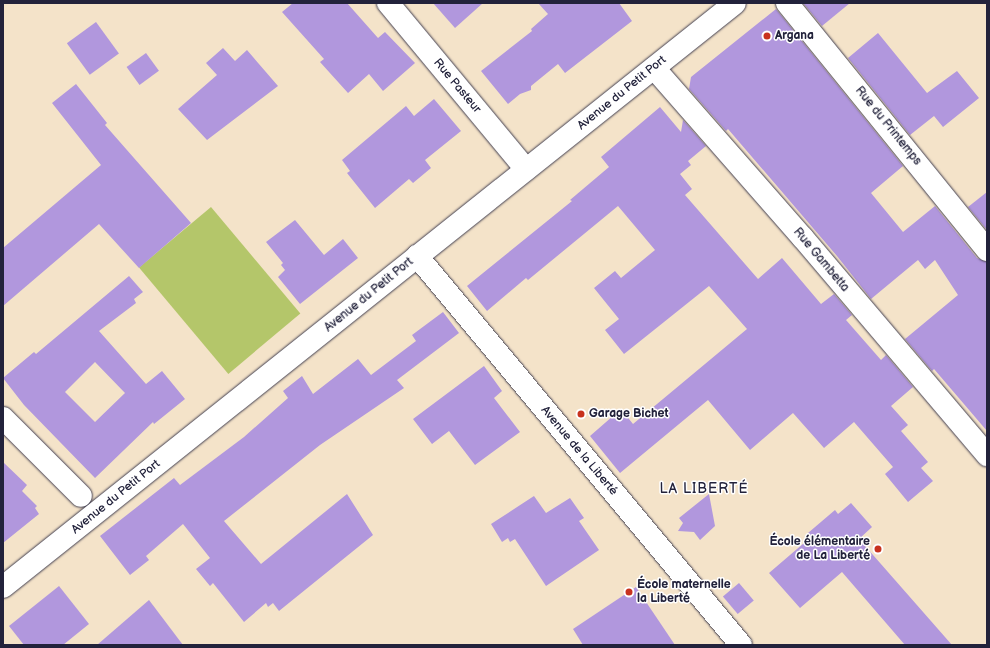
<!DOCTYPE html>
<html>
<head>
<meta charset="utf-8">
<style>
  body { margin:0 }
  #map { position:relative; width:990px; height:648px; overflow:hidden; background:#f4e3c9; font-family:"Balsamiq Sans",sans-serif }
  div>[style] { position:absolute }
  .green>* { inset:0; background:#b4c66a; transform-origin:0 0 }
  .building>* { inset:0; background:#b197dd; transform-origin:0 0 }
  .roads { filter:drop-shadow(0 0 1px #423f50) drop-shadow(0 0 1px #423f50) }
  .minor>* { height:22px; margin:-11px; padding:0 11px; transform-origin:11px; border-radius:11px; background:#fff }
  .dots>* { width:11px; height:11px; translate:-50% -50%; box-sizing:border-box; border:2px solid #fff; border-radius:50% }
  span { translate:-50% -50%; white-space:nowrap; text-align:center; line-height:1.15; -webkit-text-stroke:3px #fff; paint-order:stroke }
  .poi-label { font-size:12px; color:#22223b; font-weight:700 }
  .left { translate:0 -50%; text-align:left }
  .right { translate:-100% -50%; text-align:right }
  .street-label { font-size:12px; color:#22223b }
  .quarter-label { font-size:14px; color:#22223b; letter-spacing:1px }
  .frame { position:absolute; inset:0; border:4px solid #22223b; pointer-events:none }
</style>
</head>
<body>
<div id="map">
  <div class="green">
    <div style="left:211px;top:207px;width:139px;height:94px;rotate:50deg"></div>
  </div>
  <div class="building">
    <div style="clip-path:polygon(293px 3px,347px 3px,378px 38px,385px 32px,415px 63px,383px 91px,369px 74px,348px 93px,320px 62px,324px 59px,282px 12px)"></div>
    <div style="clip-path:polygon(433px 3px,483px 3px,455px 28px)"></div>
    <div style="clip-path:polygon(538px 3px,619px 3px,632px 21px,565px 73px,558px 64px,531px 86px,531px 90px,520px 94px,508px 104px,481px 71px,532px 31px,531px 29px,548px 14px)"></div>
    <div style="clip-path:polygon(803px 3px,850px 3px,822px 26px)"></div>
    <div style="clip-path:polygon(776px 9px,903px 166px,871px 193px,903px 232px,935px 206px,977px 258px,987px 262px,987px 431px,934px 369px,932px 371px,905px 339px,958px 295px,935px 260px,925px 269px,918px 260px,871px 299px,837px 256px,728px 129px,726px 131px,689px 89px,691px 77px)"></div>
    <div style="left:96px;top:22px;width:39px;height:36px;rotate:54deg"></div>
    <div style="clip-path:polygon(878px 33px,927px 93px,957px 71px,979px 98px,943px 127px,934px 116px,910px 135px,848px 58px)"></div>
    <div style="clip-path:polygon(223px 48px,235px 61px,247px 50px,278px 86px,207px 140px,178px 109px,217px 75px,206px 63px)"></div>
    <div style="left:146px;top:53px;width:22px;height:24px;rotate:54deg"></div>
    <div style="clip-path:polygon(76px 84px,107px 123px,105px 125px,191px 223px,139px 268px,99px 224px,3px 306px,3px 248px,101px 165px,52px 103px)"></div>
    <div style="clip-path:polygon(434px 99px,461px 131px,425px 160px,431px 168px,413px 183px,409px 179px,375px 208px,347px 173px,350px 171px,342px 160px,406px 106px,414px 116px)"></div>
    <div style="clip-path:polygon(660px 107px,681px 132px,683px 120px,706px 146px,688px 161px,691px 165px,680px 174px,692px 189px,685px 195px,758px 279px,782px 258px,821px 304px,834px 294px,852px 315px,846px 320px,881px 360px,886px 355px,913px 387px,891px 406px,908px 425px,901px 431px,928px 462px,921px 468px,933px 481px,908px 502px,885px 474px,893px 467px,854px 422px,824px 448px,793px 413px,750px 450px,708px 400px,620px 473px,590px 436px,621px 409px,633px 424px,747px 329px,709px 286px,624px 354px,605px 330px,619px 319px,594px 288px,615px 271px,621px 278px,655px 250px,618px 206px,528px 280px,526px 278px,487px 311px,467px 286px,572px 201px,570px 200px,609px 167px,601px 157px)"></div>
    <div style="clip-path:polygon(987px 192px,987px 230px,968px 207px)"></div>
    <div style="clip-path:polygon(295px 220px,324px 255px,343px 239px,358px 258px,300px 304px,278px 277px,285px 270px,281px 265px,283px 263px,266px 242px)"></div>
    <div style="clip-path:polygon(evenodd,129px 276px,143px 292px,134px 299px,136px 303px,99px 331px,146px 384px,162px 371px,185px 399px,154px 424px,153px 422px,95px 478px,24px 405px,3px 378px,34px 352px,36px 354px,129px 276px,95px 362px,125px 393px,95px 422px,65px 392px,95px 362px)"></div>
    <div style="clip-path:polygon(443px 312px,459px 333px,397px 380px,404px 388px,320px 445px,224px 521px,261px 564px,347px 494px,373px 535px,279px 611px,273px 603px,268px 607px,266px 603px,244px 622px,213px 583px,210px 586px,196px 569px,210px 558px,183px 524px,146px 556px,149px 560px,130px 575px,100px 536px,174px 478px,180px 485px,244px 437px,288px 398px,283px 391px,302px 376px,313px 394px,358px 359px,371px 375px,416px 341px,412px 335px)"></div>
    <div style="clip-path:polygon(484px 366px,502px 391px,494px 398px,520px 432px,475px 465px,449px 431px,432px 444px,413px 419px)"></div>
    <div style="clip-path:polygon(3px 462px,27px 485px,22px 491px,37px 506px,35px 508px,39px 514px,3px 543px)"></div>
    <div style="clip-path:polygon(709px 494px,715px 526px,700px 540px,694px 532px,678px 531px,683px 523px,679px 518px)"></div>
    <div style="clip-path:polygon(534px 496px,546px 513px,570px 498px,584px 518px,579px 521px,599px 550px,546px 586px,515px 539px,510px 542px,508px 538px,502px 542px,491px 524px)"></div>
    <div style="clip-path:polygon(851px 503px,872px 527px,859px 539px,952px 645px,905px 645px,842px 572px,800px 608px,769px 573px,811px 537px,808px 533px,835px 510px,838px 514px)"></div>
    <div style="left:739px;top:583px;width:23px;height:21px;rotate:50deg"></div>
    <div style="clip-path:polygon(59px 586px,89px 624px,63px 645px,24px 645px,9px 626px)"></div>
    <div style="clip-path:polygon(636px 587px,675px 645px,583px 645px,573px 629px)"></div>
    <div style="clip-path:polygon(149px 600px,183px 645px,97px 645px)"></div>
  </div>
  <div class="roads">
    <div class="minor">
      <div style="left:388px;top:3px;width:216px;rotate:50.3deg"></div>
      <div style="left:787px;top:3px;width:318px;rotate:51deg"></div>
      <div style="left:654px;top:68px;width:226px;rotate:48.8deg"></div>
      <div style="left:803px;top:238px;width:285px;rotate:49.7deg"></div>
      <div style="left:417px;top:256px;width:506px;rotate:50.21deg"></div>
      <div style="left:3px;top:418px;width:110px;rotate:45deg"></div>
      <div style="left:3px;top:587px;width:936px;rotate:-38.58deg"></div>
    </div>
  </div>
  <div class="dots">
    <div style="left:767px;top:36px;background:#c8321e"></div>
    <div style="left:581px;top:414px;background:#c8321e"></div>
    <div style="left:878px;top:549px;background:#c8321e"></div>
    <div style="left:629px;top:592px;background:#c8321e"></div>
  </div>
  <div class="poi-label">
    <span class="left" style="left:775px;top:36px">Argana</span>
    <span class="left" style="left:589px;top:414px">Garage Bichet</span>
    <span class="right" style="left:870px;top:549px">École élémentaire<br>de La Liberté</span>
    <span class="left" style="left:637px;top:592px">École maternelle<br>la Liberté</span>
  </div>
  <div class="street-label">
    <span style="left:457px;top:86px;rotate:50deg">Rue Pasteur</span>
    <span style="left:622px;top:93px;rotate:-39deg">Avenue du Petit Port</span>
    <span style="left:888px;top:126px;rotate:51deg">Rue du Printemps</span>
    <span style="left:821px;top:260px;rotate:50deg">Rue Gambetta</span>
    <span style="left:369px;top:295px;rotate:-39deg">Avenue du Petit Port</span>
    <span style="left:579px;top:451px;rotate:50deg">Avenue de la Liberté</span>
    <span style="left:116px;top:497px;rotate:-39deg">Avenue du Petit Port</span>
  </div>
  <div class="quarter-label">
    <span style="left:704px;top:489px">LA LIBERTÉ</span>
  </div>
  <div class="frame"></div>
</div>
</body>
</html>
